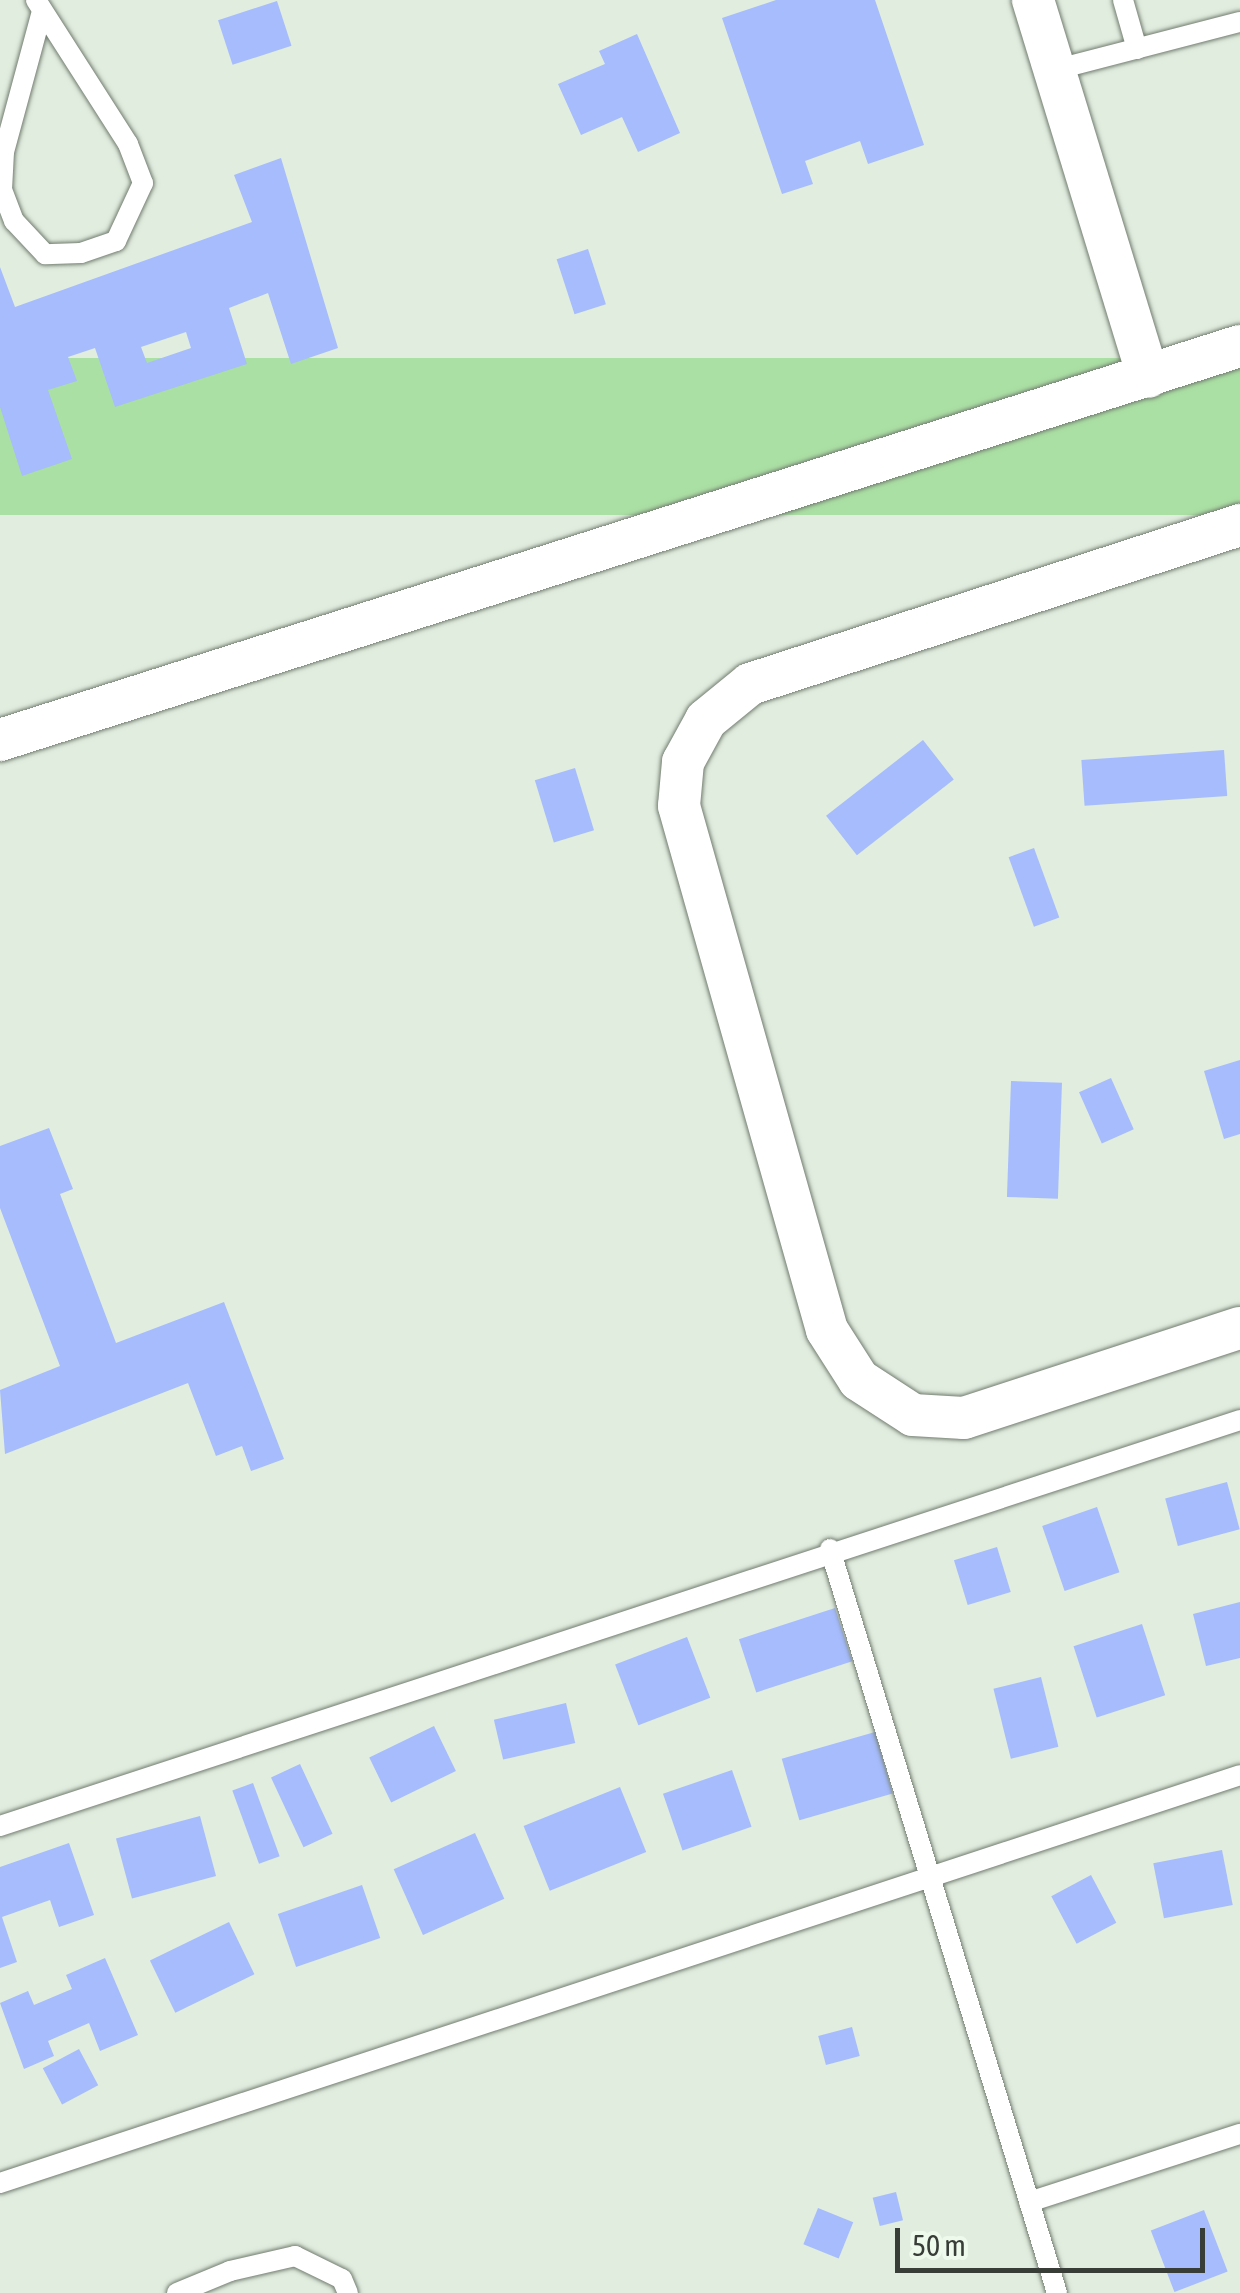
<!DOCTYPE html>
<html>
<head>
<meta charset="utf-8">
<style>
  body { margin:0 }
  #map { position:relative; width:1240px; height:2293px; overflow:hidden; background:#e1eddf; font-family:"Asap Condensed",sans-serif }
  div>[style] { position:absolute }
  .green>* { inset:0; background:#abe0a4; transform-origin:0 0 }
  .building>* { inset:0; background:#a6bcfc; transform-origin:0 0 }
  .roads { filter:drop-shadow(0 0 2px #727c70) drop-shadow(0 0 2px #727c70) }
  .service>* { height:20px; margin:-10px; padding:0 10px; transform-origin:10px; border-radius:10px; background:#fff }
  .minor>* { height:42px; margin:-21px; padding:0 21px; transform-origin:21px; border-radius:21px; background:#fff }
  span { translate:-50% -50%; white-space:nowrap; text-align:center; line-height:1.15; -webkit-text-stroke:8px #eefaec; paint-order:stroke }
  .scale { position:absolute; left:895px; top:2228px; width:310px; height:45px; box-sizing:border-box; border:5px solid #383d37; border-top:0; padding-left:12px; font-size:30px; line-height:35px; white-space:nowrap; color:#383d37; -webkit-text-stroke:8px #eefaec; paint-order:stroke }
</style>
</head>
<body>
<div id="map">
  <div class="green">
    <div style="left:1240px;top:358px;width:157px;height:1302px;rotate:90deg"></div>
  </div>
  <div class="building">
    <div style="clip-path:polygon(776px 0,875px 0,924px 145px,868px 164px,860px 141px,805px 161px,813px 184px,782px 194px,722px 18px)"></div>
    <div style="left:277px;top:1px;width:47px;height:62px;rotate:72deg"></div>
    <div style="clip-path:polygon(637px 34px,680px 133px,638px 152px,622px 117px,581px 135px,558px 84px,605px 64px,599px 51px)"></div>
    <div style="clip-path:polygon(evenodd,281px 158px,338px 348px,291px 364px,268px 293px,229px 308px,247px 364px,115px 407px,95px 348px,68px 357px,77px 381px,48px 390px,72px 459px,22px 476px,0 407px,0 267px,15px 307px,252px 222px,234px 175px,281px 158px,186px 332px,191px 348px,147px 363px,141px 347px,186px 332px)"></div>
    <div style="left:588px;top:249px;width:58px;height:33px;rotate:72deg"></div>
    <div style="left:923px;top:740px;width:50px;height:123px;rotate:52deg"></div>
    <div style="left:1224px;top:750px;width:46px;height:143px;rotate:86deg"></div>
    <div style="left:575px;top:768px;width:65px;height:42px;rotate:73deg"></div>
    <div style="left:1034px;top:848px;width:74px;height:27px;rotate:70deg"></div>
    <div style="clip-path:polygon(1240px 1060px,1240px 1134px,1224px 1139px,1204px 1071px)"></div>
    <div style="left:1111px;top:1078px;width:56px;height:35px;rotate:66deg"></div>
    <div style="left:1011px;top:1081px;width:51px;height:116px;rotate:2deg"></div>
    <div style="clip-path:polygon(49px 1128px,73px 1189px,60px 1194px,116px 1343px,224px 1302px,284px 1459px,251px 1471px,242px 1446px,216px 1456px,188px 1383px,5px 1454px,0 1390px,60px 1366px,0 1208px,0 1146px)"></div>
    <div style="left:1227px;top:1482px;width:49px;height:64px;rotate:75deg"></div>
    <div style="left:1097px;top:1507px;width:69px;height:58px;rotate:71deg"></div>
    <div style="left:997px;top:1547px;width:47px;height:45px;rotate:73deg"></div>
    <div style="clip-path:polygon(1240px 1602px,1240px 1658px,1206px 1666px,1193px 1614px)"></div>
    <div style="left:835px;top:1608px;width:56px;height:101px;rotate:72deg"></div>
    <div style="left:1142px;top:1624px;width:75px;height:72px;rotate:72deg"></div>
    <div style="left:687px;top:1637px;width:65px;height:77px;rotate:69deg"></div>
    <div style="left:1041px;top:1677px;width:72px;height:49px;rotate:76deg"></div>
    <div style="left:566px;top:1703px;width:41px;height:74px;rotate:77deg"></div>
    <div style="left:434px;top:1726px;width:50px;height:72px;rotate:64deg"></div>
    <div style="left:875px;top:1732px;width:64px;height:97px;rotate:74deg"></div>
    <div style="left:300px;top:1764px;width:77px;height:32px;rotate:65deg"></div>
    <div style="left:732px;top:1770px;width:60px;height:73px;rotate:71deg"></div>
    <div style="left:253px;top:1783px;width:78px;height:22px;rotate:70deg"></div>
    <div style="left:620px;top:1787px;width:70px;height:104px;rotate:68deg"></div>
    <div style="left:200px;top:1816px;width:62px;height:87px;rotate:75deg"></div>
    <div style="left:475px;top:1833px;width:72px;height:89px;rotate:66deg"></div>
    <div style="clip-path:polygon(69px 1843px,94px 1915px,59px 1927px,50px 1900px,2px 1917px,17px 1962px,0 1968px,0 1867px)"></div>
    <div style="left:1222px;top:1850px;width:56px;height:70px;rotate:79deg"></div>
    <div style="left:1091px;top:1875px;width:54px;height:45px;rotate:62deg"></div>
    <div style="left:362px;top:1885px;width:56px;height:89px;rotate:71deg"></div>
    <div style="left:229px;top:1922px;width:58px;height:88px;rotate:64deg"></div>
    <div style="clip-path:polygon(105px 1958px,138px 2035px,100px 2051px,89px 2023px,48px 2041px,54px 2056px,24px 2069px,0 2003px,28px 1991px,34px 2005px,72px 1989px,66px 1975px)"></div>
    <div style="left:852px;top:2027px;width:30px;height:35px;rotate:75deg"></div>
    <div style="left:79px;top:2049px;width:41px;height:41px;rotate:62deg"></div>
    <div style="left:896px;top:2192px;width:29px;height:24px;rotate:76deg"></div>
    <div style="left:818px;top:2208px;width:38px;height:39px;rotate:22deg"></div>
    <div style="left:1204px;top:2210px;width:66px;height:57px;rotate:69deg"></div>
  </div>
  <div class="roads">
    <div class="service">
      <div style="left:36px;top:0;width:171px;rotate:57.4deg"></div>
      <div style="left:128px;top:144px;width:42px;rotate:69deg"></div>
      <div style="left:143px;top:183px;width:64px;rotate:115deg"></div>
      <div style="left:116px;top:241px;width:37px;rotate:161deg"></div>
      <div style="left:81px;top:253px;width:36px;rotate:178deg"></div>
      <div style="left:45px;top:254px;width:45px;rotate:-133.2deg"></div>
      <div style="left:14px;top:221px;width:33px;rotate:-111deg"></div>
      <div style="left:2px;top:190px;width:38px;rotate:-87deg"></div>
      <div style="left:4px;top:152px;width:142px;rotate:-74.9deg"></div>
      <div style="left:1123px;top:0;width:51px;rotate:74.1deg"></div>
      <div style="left:1054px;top:70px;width:192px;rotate:-14.5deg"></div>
      <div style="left:830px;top:1549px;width:778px;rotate:73.03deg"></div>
      <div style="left:0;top:1826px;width:1305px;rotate:-18.13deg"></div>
      <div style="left:0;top:2183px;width:1305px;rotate:-18.21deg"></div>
      <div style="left:1029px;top:2202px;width:222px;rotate:-17.9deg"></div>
      <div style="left:177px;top:2293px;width:57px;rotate:-22.5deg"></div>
      <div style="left:230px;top:2271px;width:67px;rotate:-13deg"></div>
      <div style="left:295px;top:2256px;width:52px;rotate:26.1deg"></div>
      <div style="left:342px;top:2279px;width:15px;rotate:67deg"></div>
    </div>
    <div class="minor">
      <div style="left:1033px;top:0;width:394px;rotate:73deg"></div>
      <div style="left:1240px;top:525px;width:515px;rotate:162.02deg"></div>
      <div style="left:750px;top:684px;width:57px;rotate:140.7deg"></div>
      <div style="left:706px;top:720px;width:48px;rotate:118.7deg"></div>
      <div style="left:683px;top:762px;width:44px;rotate:95.2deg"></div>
      <div style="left:679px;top:806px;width:544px;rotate:74.23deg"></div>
      <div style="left:827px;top:1330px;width:59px;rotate:57.4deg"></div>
      <div style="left:859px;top:1380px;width:64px;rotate:32.9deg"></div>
      <div style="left:913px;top:1415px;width:51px;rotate:3.4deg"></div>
      <div style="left:964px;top:1418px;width:290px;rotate:-18.1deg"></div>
      <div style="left:0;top:740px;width:1301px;rotate:-17.63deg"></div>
    </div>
  </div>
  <div class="scale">50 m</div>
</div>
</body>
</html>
